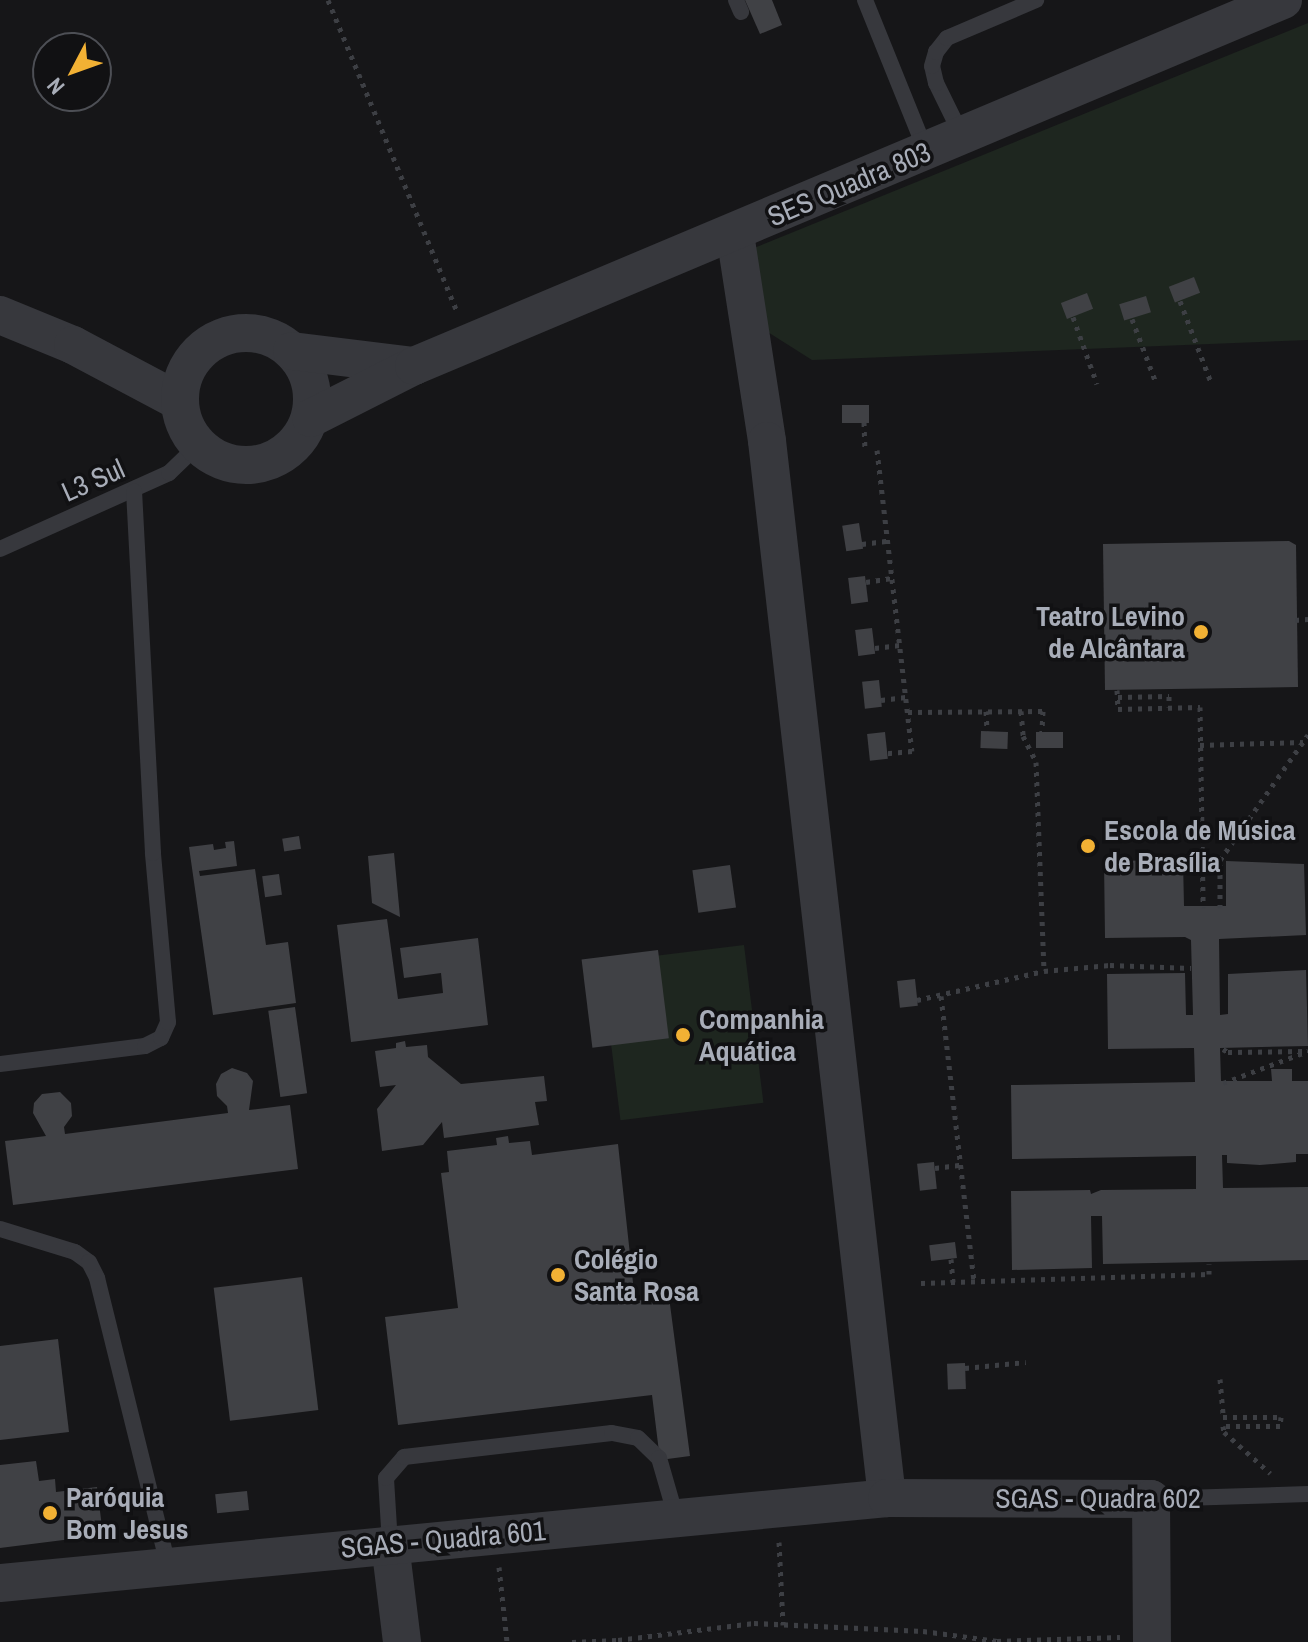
<!DOCTYPE html>
<html>
<head>
<meta charset="utf-8">
<style>
  body { margin:0 }
  #map { position:relative; width:1308px; height:1642px; overflow:hidden; background:#161618; font-family:"Archivo Narrow",sans-serif }
  div>[style] { position:absolute }
  .green>* { inset:0; background:#1e261f; transform-origin:0 0 }
  .building>* { inset:0; background:#404145; transform-origin:0 0 }
  .path>* { height:5px; margin-top:-2.5px; transform-origin:0; background:repeating-linear-gradient(90deg,#3d3f44 0 4px,transparent 0 10px) }
  .service>* { height:16px; margin:-8px; padding:0 8px; transform-origin:8px; border-radius:8px; background:#37383d }
  .tertiary>* { height:38px; margin:-19px; padding:0 19px; transform-origin:19px; border-radius:19px; background:#37383d }
  .tertiary>.ring { margin:-19px; padding:0; box-sizing:content-box; background:none; border:38px solid #37383d; border-radius:50% }
  .dots>* { width:22px; height:22px; translate:-50% -50%; box-sizing:border-box; border:4px solid #111113; border-radius:50% }
  span { translate:-50% -50%; white-space:nowrap; text-align:center; line-height:1.15; -webkit-text-stroke:7px #111113; paint-order:stroke }
  .street-label { font-size:28px; color:#a8adb8 }
  .poi-label { font-size:28px; color:#a8adb8; font-weight:700 }
  .right { translate:-100% -50%; text-align:right }
  .left { translate:0 -50%; text-align:left }
  .north { position:absolute; left:32px; top:32px; width:80px; height:80px; box-sizing:border-box; background:#111113; border:2px solid #4d4f55; border-radius:50%; rotate:229deg; font-size:22px; font-weight:700; line-height:32px; text-align:center; color:#a8adb8 }
  .north::after { content:''; display:block; margin:auto; width:28px; height:36px; background:#f2b134; clip-path:polygon(50% 0,100% 100%,50% 72%,0 100%) }
</style>
</head>
<body>
<div id="map">
  <div class="green">
    <div style="clip-path:polygon(1308px 23px,1308px 340px,812px 360px,763px 329px,754px 248px)"></div>
    <div style="left:744px;top:945px;width:159px;height:144px;rotate:83deg"></div>
  </div>
  <div class="building">
    <div style="clip-path:polygon(745px 0,772px 0,782px 25px,760px 34px)"></div>
    <div style="left:1194px;top:277px;width:17px;height:27px;rotate:69deg"></div>
    <div style="left:1087px;top:293px;width:17px;height:28px;rotate:69deg"></div>
    <div style="left:1146px;top:296px;width:17px;height:28px;rotate:73deg"></div>
    <div style="left:842px;top:405px;width:27px;height:18px"></div>
    <div style="left:859px;top:523px;width:26px;height:17px;rotate:81deg"></div>
    <div style="clip-path:polygon(1289px 541px,1296px 545px,1298px 687px,1105px 690px,1103px 544px)"></div>
    <div style="left:865px;top:576px;width:26px;height:17px;rotate:83deg"></div>
    <div style="left:872px;top:628px;width:26px;height:17px;rotate:83deg"></div>
    <div style="left:879px;top:680px;width:27px;height:17px;rotate:84deg"></div>
    <div style="left:981px;top:731px;width:27px;height:17px;rotate:2deg"></div>
    <div style="left:885px;top:732px;width:27px;height:18px;rotate:84deg"></div>
    <div style="left:1036px;top:732px;width:27px;height:16px"></div>
    <div style="left:299px;top:836px;width:13px;height:17px;rotate:81deg"></div>
    <div style="clip-path:polygon(234px 841px,237px 866px,199px 871px,200px 876px,255px 869px,266px 945px,288px 942px,296px 1003px,213px 1015px,189px 847px,213px 844px,214px 850px,226px 848px,225px 842px)"></div>
    <div style="clip-path:polygon(394px 853px,400px 917px,372px 903px,368px 856px)"></div>
    <div style="clip-path:polygon(1183px 860px,1184px 906px,1226px 906px,1226px 861px,1304px 864px,1306px 935px,1219px 939px,1220px 1015px,1228px 1014px,1228px 974px,1306px 970px,1308px 1046px,1220px 1048px,1221px 1081px,1272px 1081px,1271px 1069px,1292px 1069px,1292px 1081px,1308px 1081px,1308px 1154px,1296px 1154px,1296px 1162px,1260px 1165px,1227px 1163px,1227px 1155px,1222px 1155px,1223px 1188px,1308px 1187px,1308px 1260px,1103px 1264px,1102px 1216px,1091px 1216px,1092px 1268px,1012px 1270px,1011px 1191px,1090px 1190px,1091px 1194px,1101px 1190px,1196px 1189px,1196px 1156px,1012px 1159px,1011px 1085px,1195px 1082px,1194px 1048px,1108px 1049px,1107px 974px,1185px 973px,1186px 1015px,1193px 1015px,1191px 940px,1185px 937px,1105px 938px,1104px 861px)"></div>
    <div style="left:730px;top:865px;width:43px;height:38px;rotate:82deg"></div>
    <div style="left:279px;top:874px;width:21px;height:17px;rotate:82deg"></div>
    <div style="clip-path:polygon(387px 919px,398px 999px,443px 993px,441px 973px,404px 978px,400px 948px,478px 938px,488px 1025px,351px 1042px,337px 925px)"></div>
    <div style="left:658px;top:950px;width:89px;height:77px;rotate:83deg"></div>
    <div style="left:915px;top:979px;width:27px;height:18px;rotate:84deg"></div>
    <div style="left:295px;top:1007px;width:87px;height:27px;rotate:82deg"></div>
    <div style="clip-path:polygon(405px 1041px,406px 1047px,427px 1045px,428px 1057px,461px 1084px,544px 1076px,547px 1101px,535px 1102px,539px 1125px,444px 1138px,442px 1122px,423px 1145px,382px 1151px,377px 1109px,396px 1085px,380px 1087px,375px 1051px,396px 1048px,396px 1043px)"></div>
    <div style="clip-path:polygon(232px 1068px,247px 1073px,253px 1081px,249px 1110px,290px 1105px,298px 1169px,13px 1205px,5px 1141px,46px 1136px,33px 1113px,34px 1103px,42px 1094px,60px 1092px,71px 1103px,72px 1116px,64px 1127px,65px 1134px,228px 1113px,227px 1106px,217px 1096px,216px 1084px,221px 1074px)"></div>
    <div style="clip-path:polygon(508px 1136px,509px 1143px,530px 1141px,532px 1155px,618px 1144px,635px 1301px,669px 1297px,690px 1456px,660px 1460px,652px 1395px,398px 1425px,385px 1317px,458px 1308px,441px 1173px,449px 1172px,447px 1151px,497px 1145px,496px 1138px)"></div>
    <div style="left:934px;top:1162px;width:27px;height:17px;rotate:84deg"></div>
    <div style="left:955px;top:1242px;width:16px;height:26px;rotate:83deg"></div>
    <div style="left:302px;top:1277px;width:134px;height:89px;rotate:83deg"></div>
    <div style="clip-path:polygon(58px 1339px,69px 1432px,0 1440px,0 1346px)"></div>
    <div style="left:965px;top:1363px;width:26px;height:18px;rotate:88deg"></div>
    <div style="clip-path:polygon(36px 1461px,39px 1481px,55px 1479px,56px 1492px,97px 1487px,103px 1535px,0 1548px,0 1465px)"></div>
    <div style="left:247px;top:1491px;width:19px;height:32px;rotate:84deg"></div>
  </div>
  <div class="path">
    <div style="left:328px;top:0;width:338px;rotate:67.5deg"></div>
    <div style="left:1180px;top:301px;width:87px;rotate:69.1deg"></div>
    <div style="left:1073px;top:317px;width:71px;rotate:70.3deg"></div>
    <div style="left:1132px;top:319px;width:68px;rotate:69.4deg"></div>
    <div style="left:864px;top:422px;width:28px;rotate:88deg"></div>
    <div style="left:877px;top:450px;width:303px;rotate:83.4deg"></div>
    <div style="left:912px;top:751px;width:25px;rotate:175deg"></div>
    <div style="left:862px;top:544px;width:26px;rotate:-7deg"></div>
    <div style="left:866px;top:582px;width:26px;rotate:-9deg"></div>
    <div style="left:1295px;top:620px;width:13px;rotate:-4deg"></div>
    <div style="left:875px;top:648px;width:25px;rotate:-7deg"></div>
    <div style="left:1117px;top:690px;width:19px;rotate:87deg"></div>
    <div style="left:1118px;top:709px;width:82px;rotate:-1.4deg"></div>
    <div style="left:1200px;top:707px;width:201px;rotate:89.1deg"></div>
    <div style="left:1118px;top:697px;width:51px;rotate:-1.1deg"></div>
    <div style="left:1169px;top:696px;width:11px;rotate:90deg"></div>
    <div style="left:881px;top:700px;width:25px;rotate:-7deg"></div>
    <div style="left:986px;top:711px;width:20px;rotate:87deg"></div>
    <div style="left:1021px;top:711px;width:25px;rotate:85deg"></div>
    <div style="left:1023px;top:736px;width:29px;rotate:63deg"></div>
    <div style="left:1036px;top:762px;width:209px;rotate:87.8deg"></div>
    <div style="left:908px;top:712px;width:135px;rotate:-0.4deg"></div>
    <div style="left:1043px;top:711px;width:21px;rotate:93deg"></div>
    <div style="left:1200px;top:745px;width:103px;rotate:-1.7deg"></div>
    <div style="left:1220px;top:908px;width:48px;rotate:-90deg"></div>
    <div style="left:1220px;top:860px;width:153px;rotate:-54.9deg"></div>
    <div style="left:941px;top:996px;width:287px;rotate:83.4deg"></div>
    <div style="left:917px;top:1000px;width:130px;rotate:-12.9deg"></div>
    <div style="left:1044px;top:971px;width:66px;rotate:-5.2deg"></div>
    <div style="left:1110px;top:965px;width:81px;rotate:2.1deg"></div>
    <div style="left:1223px;top:1049px;width:6px;rotate:31deg"></div>
    <div style="left:1228px;top:1052px;width:75px;rotate:-0.8deg"></div>
    <div style="left:1223px;top:1083px;width:91px;rotate:-20.6deg"></div>
    <div style="left:935px;top:1168px;width:26px;rotate:-7deg"></div>
    <div style="left:951px;top:1259px;width:23px;rotate:85deg"></div>
    <div style="left:921px;top:1283px;width:288px;rotate:-1.8deg"></div>
    <div style="left:1209px;top:1274px;width:10px;rotate:-90deg"></div>
    <div style="left:965px;top:1368px;width:61px;rotate:-5.6deg"></div>
    <div style="left:1220px;top:1379px;width:38px;rotate:85deg"></div>
    <div style="left:1223px;top:1417px;width:58px"></div>
    <div style="left:1281px;top:1417px;width:9px;rotate:96deg"></div>
    <div style="left:1280px;top:1426px;width:57px;rotate:180deg"></div>
    <div style="left:1223px;top:1426px;width:6px;rotate:81deg"></div>
    <div style="left:1224px;top:1432px;width:62px;rotate:41.7deg"></div>
    <div style="left:779px;top:1542px;width:83px;rotate:87.2deg"></div>
    <div style="left:499px;top:1567px;width:75px;rotate:83.9deg"></div>
    <div style="left:572px;top:1642px;width:46px;rotate:-2.5deg"></div>
    <div style="left:618px;top:1640px;width:137px;rotate:-7.1deg"></div>
    <div style="left:754px;top:1623px;width:169px;rotate:2.7deg"></div>
    <div style="left:923px;top:1631px;width:75px;rotate:7.7deg"></div>
    <div style="left:997px;top:1641px;width:123px;rotate:-1.9deg"></div>
  </div>
  <div class="service">
    <div style="left:736px;top:0;width:13px;rotate:67deg"></div>
    <div style="left:865px;top:0;width:163px;rotate:68deg"></div>
    <div style="left:962px;top:136px;width:59px;rotate:-116.1deg"></div>
    <div style="left:936px;top:83px;width:17px;rotate:-103deg"></div>
    <div style="left:932px;top:66px;width:15px;rotate:-74deg"></div>
    <div style="left:936px;top:52px;width:18px;rotate:-52deg"></div>
    <div style="left:947px;top:38px;width:97px;rotate:-23.1deg"></div>
    <div style="left:0;top:549px;width:185px;rotate:-24.2deg"></div>
    <div style="left:169px;top:473px;width:40px;rotate:-44deg"></div>
    <div style="left:0;top:1064px;width:146px;rotate:-7.1deg"></div>
    <div style="left:145px;top:1046px;width:18px;rotate:-27deg"></div>
    <div style="left:161px;top:1038px;width:17px;rotate:-66deg"></div>
    <div style="left:168px;top:1022px;width:170px;rotate:-95.1deg"></div>
    <div style="left:153px;top:853px;width:362px;rotate:-93deg"></div>
    <div style="left:0;top:1229px;width:78px;rotate:17deg"></div>
    <div style="left:75px;top:1252px;width:17px;rotate:36deg"></div>
    <div style="left:89px;top:1262px;width:18px;rotate:63deg"></div>
    <div style="left:97px;top:1278px;width:296px;rotate:76.1deg"></div>
    <div style="left:1151px;top:1499px;width:157px;rotate:-1.8deg"></div>
    <div style="left:390px;top:1544px;width:66px;rotate:-93.5deg"></div>
    <div style="left:386px;top:1478px;width:28px;rotate:-49deg"></div>
    <div style="left:404px;top:1457px;width:209px;rotate:-6.6deg"></div>
    <div style="left:612px;top:1433px;width:26px;rotate:11deg"></div>
    <div style="left:638px;top:1438px;width:29px;rotate:44deg"></div>
    <div style="left:659px;top:1458px;width:61px;rotate:73.9deg"></div>
  </div>
  <div class="tertiary">
    <div style="left:735px;top:234px;width:209px;rotate:81.2deg"></div>
    <div style="left:767px;top:441px;width:1064px;rotate:83.52deg"></div>
    <div style="left:0;top:315px;width:79px;rotate:22.3deg"></div>
    <div style="left:73px;top:345px;width:121px;rotate:28deg"></div>
    <div class="ring" style="left:180px;top:333px;width:94px;height:94px"></div>
    <div style="left:292px;top:351px;width:123px;rotate:7deg"></div>
    <div style="left:311px;top:418px;width:115px;rotate:-26.8deg"></div>
    <div style="left:414px;top:366px;width:943px;rotate:-22.84deg"></div>
    <div style="left:390px;top:1544px;width:99px;rotate:83deg"></div>
    <div style="left:0;top:1583px;width:891px;rotate:-5.47deg"></div>
    <div style="left:887px;top:1498px;width:264px;rotate:0.2deg"></div>
    <div style="left:1151px;top:1499px;width:143px;rotate:89.6deg"></div>
  </div>
  <div class="dots">
    <div style="left:1201px;top:632px;background:#f2b134"></div>
    <div style="left:1088px;top:846px;background:#f2b134"></div>
    <div style="left:683px;top:1035px;background:#f2b134"></div>
    <div style="left:558px;top:1275px;background:#f2b134"></div>
    <div style="left:50px;top:1513px;background:#f2b134"></div>
  </div>
  <div class="street-label">
    <span style="left:849px;top:184px;rotate:-23deg">SES Quadra 803</span>
    <span style="left:93px;top:480px;rotate:-24deg">L3 Sul</span>
    <span style="left:1098px;top:1498px">SGAS - Quadra 602</span>
    <span style="left:443px;top:1539px;rotate:-5deg">SGAS - Quadra 601</span>
  </div>
  <div class="poi-label">
    <span class="right" style="left:1185px;top:632px">Teatro Levino<br>de Alcântara</span>
    <span class="left" style="left:1104px;top:846px">Escola de Música<br>de Brasília</span>
    <span class="left" style="left:699px;top:1035px">Companhia<br>Aquática</span>
    <span class="left" style="left:574px;top:1275px">Colégio<br>Santa Rosa</span>
    <span class="left" style="left:66px;top:1513px">Paróquia<br>Bom Jesus</span>
  </div>
  <div class="north">N</div>
</div>
</body>
</html>
